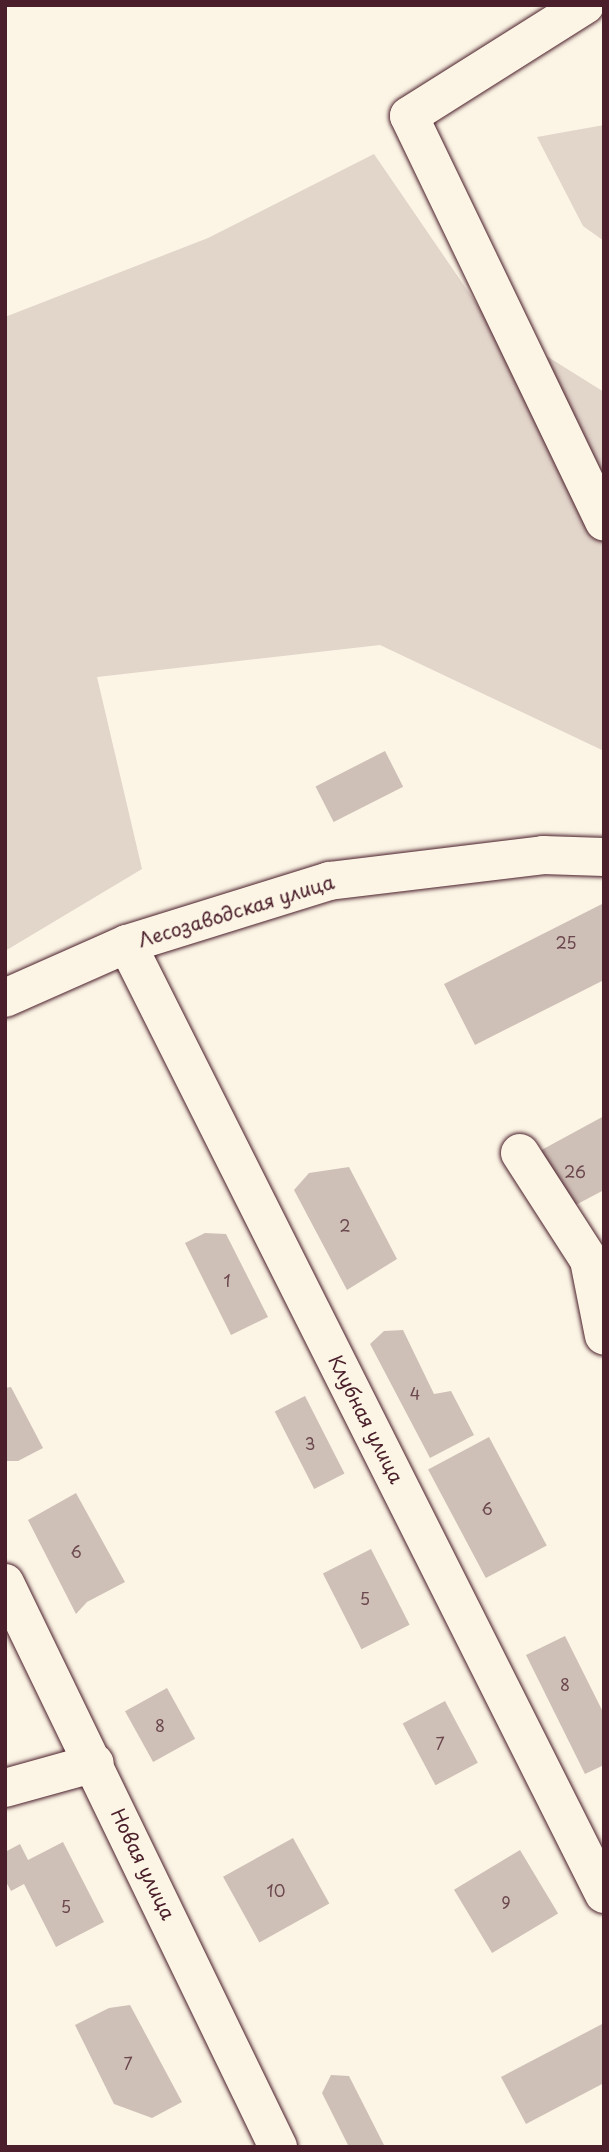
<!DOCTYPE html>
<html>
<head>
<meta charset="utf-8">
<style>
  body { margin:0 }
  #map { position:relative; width:609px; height:2152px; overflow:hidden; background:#fcf5e5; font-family:"Playpen Sans",sans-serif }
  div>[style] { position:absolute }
  .green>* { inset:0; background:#e2d5ca }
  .building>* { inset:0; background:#cfc0b7; transform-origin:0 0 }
  .roads { filter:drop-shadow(0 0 2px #4a1f2b) drop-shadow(0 0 2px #4a1f2b) }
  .minor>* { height:38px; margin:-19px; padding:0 19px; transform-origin:19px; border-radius:19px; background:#fcf5e5 }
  span { translate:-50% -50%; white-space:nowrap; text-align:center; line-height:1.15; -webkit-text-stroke:5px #fcf5e5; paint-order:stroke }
  .number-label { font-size:16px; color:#6b474e }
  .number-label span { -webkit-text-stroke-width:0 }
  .street-label { font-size:19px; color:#4a1f2b }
  .frame { position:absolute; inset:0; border:7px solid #4a1f2b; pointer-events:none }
</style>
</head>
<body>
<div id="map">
  <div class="green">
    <div style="clip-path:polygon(604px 125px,604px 241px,583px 226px,537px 137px)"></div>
    <div style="clip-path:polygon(374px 154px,487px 319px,604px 392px,604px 751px,380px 645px,97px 677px,142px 869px,5px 951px,5px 317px,208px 238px)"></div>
  </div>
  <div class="building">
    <div style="left:385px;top:751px;width:40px;height:78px;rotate:63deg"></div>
    <div style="clip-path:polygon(604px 903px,604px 980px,475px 1045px,444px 984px)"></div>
    <div style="clip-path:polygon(604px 1116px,604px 1190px,568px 1209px,536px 1153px)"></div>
    <div style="clip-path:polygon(349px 1167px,397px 1259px,347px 1290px,294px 1190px,309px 1173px)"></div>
    <div style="clip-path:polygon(205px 1233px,226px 1234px,268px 1317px,231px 1335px,185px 1243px)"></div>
    <div style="clip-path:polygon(403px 1330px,434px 1394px,451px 1391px,474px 1435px,430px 1458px,370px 1344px,384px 1331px)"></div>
    <div style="clip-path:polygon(11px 1387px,43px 1448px,18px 1461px,5px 1461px,5px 1388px)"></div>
    <div style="left:305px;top:1396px;width:87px;height:34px;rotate:63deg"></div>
    <div style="left:489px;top:1437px;width:123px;height:69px;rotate:62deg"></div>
    <div style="clip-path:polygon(76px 1493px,125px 1582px,87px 1602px,76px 1614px,28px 1520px)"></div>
    <div style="left:371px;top:1549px;width:85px;height:54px;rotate:63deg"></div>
    <div style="clip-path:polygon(565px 1636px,604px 1714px,604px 1765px,585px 1774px,526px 1655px)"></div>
    <div style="left:167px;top:1688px;width:58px;height:48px;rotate:61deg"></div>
    <div style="left:445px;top:1701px;width:70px;height:48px;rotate:62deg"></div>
    <div style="left:293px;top:1838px;width:75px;height:80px;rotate:61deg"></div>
    <div style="clip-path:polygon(63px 1842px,104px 1922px,56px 1947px,24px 1884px,11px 1891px,5px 1880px,5px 1852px,20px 1844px,28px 1860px)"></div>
    <div style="left:520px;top:1850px;width:74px;height:77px;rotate:59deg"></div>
    <div style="clip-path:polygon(130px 2005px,182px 2102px,152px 2118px,114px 2104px,75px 2025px,109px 2008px)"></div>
    <div style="clip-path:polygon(604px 2023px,604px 2083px,526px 2124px,501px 2077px)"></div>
    <div style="clip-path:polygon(331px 2075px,349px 2076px,385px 2147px,349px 2147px,322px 2093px)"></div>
  </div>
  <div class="roads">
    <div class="minor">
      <div style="left:585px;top:5px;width:208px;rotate:147.8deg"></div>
      <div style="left:409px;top:116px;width:450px;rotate:64.3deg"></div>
      <div style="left:127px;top:944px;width:1063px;rotate:63.34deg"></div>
      <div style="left:5px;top:998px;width:133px;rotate:-23.9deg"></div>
      <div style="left:127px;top:944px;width:212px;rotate:-17.3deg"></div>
      <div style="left:329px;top:881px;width:216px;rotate:-6.9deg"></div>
      <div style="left:543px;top:855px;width:61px;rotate:1.9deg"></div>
      <div style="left:520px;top:1153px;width:127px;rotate:57.2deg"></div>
      <div style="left:589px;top:1260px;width:77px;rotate:78.8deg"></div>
      <div style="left:5px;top:1583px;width:627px;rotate:64.17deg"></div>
      <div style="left:5px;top:1788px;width:93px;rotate:-15.5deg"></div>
    </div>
  </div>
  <div class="number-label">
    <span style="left:566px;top:942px">25</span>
    <span style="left:575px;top:1171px">26</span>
    <span style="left:345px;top:1225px">2</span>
    <span style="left:227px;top:1280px">1</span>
    <span style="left:415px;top:1393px">4</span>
    <span style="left:310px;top:1443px">3</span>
    <span style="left:487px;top:1508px">6</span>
    <span style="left:76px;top:1551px">6</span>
    <span style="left:365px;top:1598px">5</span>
    <span style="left:565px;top:1684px">8</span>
    <span style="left:160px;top:1725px">8</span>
    <span style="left:440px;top:1743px">7</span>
    <span style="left:276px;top:1890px">10</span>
    <span style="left:506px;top:1902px">9</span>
    <span style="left:66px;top:1906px">5</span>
    <span style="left:128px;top:2063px">7</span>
  </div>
  <div class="street-label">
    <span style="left:236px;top:911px;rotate:-17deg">Лесозаводская улица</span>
    <span style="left:366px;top:1419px;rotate:63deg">Клубная улица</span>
    <span style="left:143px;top:1864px;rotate:64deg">Новая улица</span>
  </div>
  <div class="frame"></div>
</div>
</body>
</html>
